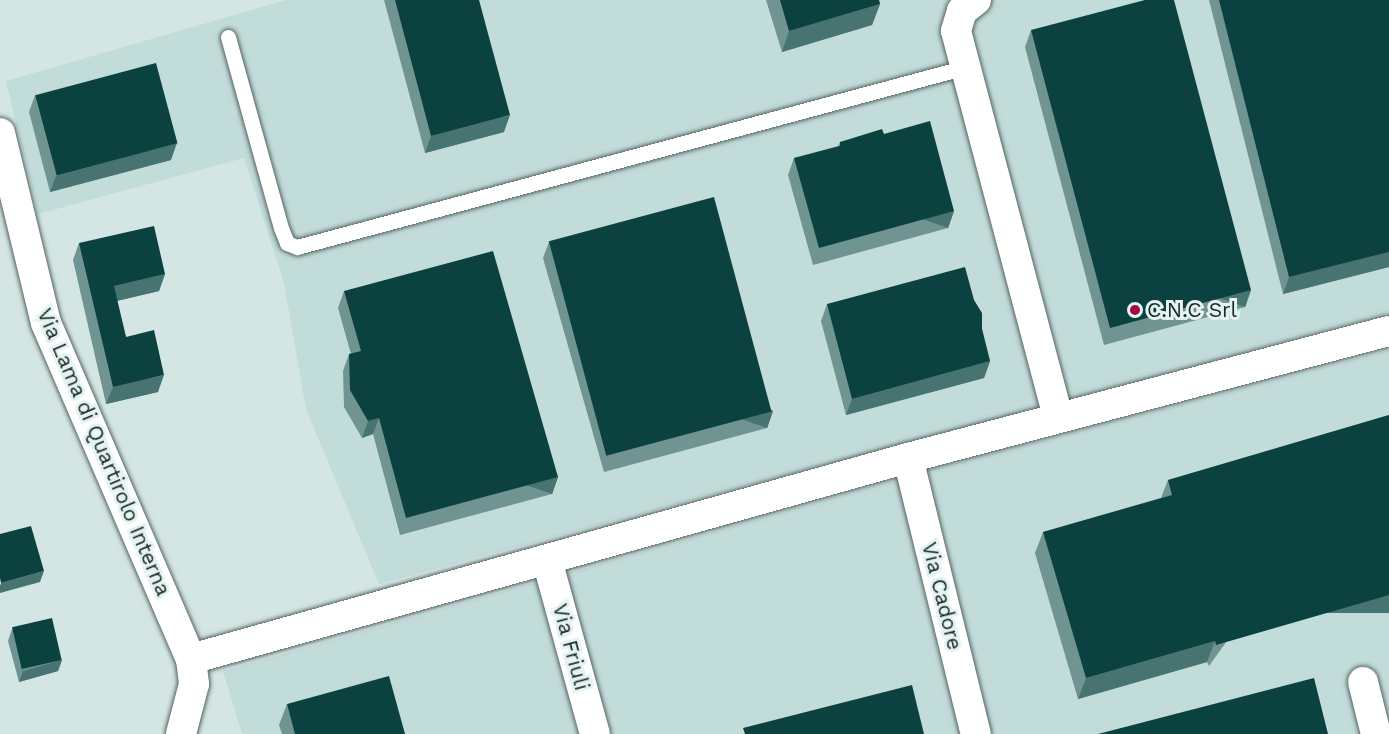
<!DOCTYPE html>
<html>
<head>
<meta charset="utf-8">
<style>
  body { margin:0 }
  #map { position:relative; width:1389px; height:734px; overflow:hidden; background:#d4e6e4; font-family:"Work Sans",sans-serif }
  div>[style] { position:absolute }
  .built>* { inset:0; background:#c2dcd9 }
  .roads { filter:drop-shadow(0 0 2px #556463) drop-shadow(0 0 2px #556463) }
  .service>* { height:15px; margin:-7.5px; padding:0 7.5px; transform-origin:7.5px; border-radius:7.5px; background:#fff }
  .minor>* { height:30px; margin:-15px; padding:0 15px; transform-origin:15px; border-radius:15px; background:#fff }
  .wall>* { inset:0; background:#709492 }
  .shaded-wall>* { inset:0; background:#477371; transform-origin:0 0 }
  .building>* { inset:0; background:#0b4240; transform-origin:0 0 }
  .dots>* { width:16px; height:16px; translate:-50% -50%; box-sizing:border-box; border:3px solid #e2f3f1; border-radius:50% }
  span { translate:-50% -50%; white-space:nowrap; text-align:center; line-height:1.15; -webkit-text-stroke:6px #e2f3f1; paint-order:stroke }
  .poi-label { font-size:21px; color:#1e2524 }
  .left { translate:0 -50%; text-align:left }
  .street-label { font-size:21px; color:#1e2524 }
</style>
</head>
<body>
<div id="map">
  <div class="built">
    <div style="clip-path:polygon(286px 0,1389px 0,1389px 313px,379px 584px,306px 409px,284px 283px,244px 158px,38px 214px,6px 81px)"></div>
    <div style="clip-path:polygon(1389px 350px,1389px 734px,242px 734px,223px 671px,938px 468px)"></div>
  </div>
  <div class="roads">
    <div class="service">
      <div style="left:228px;top:37px;width:198px;rotate:74.5deg"></div>
      <div style="left:281px;top:228px;width:16px;rotate:68deg"></div>
      <div style="left:287px;top:243px;width:11px;rotate:22deg"></div>
      <div style="left:297px;top:247px;width:693px;rotate:-15.06deg"></div>
    </div>
    <div class="minor">
      <div style="left:976px;top:0;width:18px;rotate:142deg"></div>
      <div style="left:962px;top:11px;width:21px;rotate:107deg"></div>
      <div style="left:956px;top:31px;width:400px;rotate:75.2deg"></div>
      <div style="left:0;top:133px;width:195px;rotate:76.4deg"></div>
      <div style="left:46px;top:323px;width:366px;rotate:66.7deg"></div>
      <div style="left:191px;top:659px;width:25px;rotate:83deg"></div>
      <div style="left:194px;top:684px;width:52px;rotate:104.6deg"></div>
      <div style="left:908px;top:458px;width:284px;rotate:76.2deg"></div>
      <div style="left:547px;top:560px;width:180px;rotate:74.6deg"></div>
      <div style="left:191px;top:659px;width:745px;rotate:-15.66deg"></div>
      <div style="left:908px;top:458px;width:497px;rotate:-14.8deg"></div>
      <div style="left:1363px;top:682px;width:54px;rotate:76deg"></div>
    </div>
  </div>
  <div class="wall">
    <div style="clip-path:polygon(384px 0,479px 0,504px 132px,425px 153px)"></div>
    <div style="clip-path:polygon(766px 0,879px 0,880px 4px,872px 25px,782px 52px)"></div>
    <div style="clip-path:polygon(1209px 0,1389px 0,1389px 267px,1283px 294px)"></div>
    <div style="clip-path:polygon(1031px 30px,1251px 290px,1245px 307px,1104px 345px,1025px 47px)"></div>
    <div style="clip-path:polygon(35px 95px,171px 160px,50px 192px,29px 112px)"></div>
    <div style="clip-path:polygon(884px 134px,954px 211px,948px 228px,813px 265px,788px 175px,794px 158px,838px 146px,840px 142px)"></div>
    <div style="clip-path:polygon(549px 242px,773px 411px,767px 428px,604px 472px,543px 258px)"></div>
    <div style="clip-path:polygon(79px 243px,165px 274px,159px 291px,117px 301px,126px 337px,158px 392px,106px 404px,73px 260px)"></div>
    <div style="clip-path:polygon(344px 291px,558px 477px,552px 494px,400px 535px,373px 434px,362px 438px,344px 407px,343px 371px,349px 354px,351px 354px,338px 308px)"></div>
    <div style="clip-path:polygon(827px 304px,982px 329px,990px 361px,984px 378px,846px 415px,821px 321px)"></div>
    <div style="clip-path:polygon(1389px 415px,1209px 666px,1207px 662px,1078px 699px,1035px 553px,1043px 532px,1161px 498px,1168px 480px)"></div>
    <div style="clip-path:polygon(12px 629px,62px 660px,58px 671px,19px 682px,8px 641px)"></div>
    <div style="clip-path:polygon(287px 704px,405px 734px,282px 734px,279px 725px)"></div>
  </div>
  <div class="shaded-wall">
    <div style="clip-path:polygon(880px 4px,872px 25px,782px 52px,789px 31px)"></div>
    <div style="clip-path:polygon(510px 115px,504px 132px,425px 153px,431px 136px)"></div>
    <div style="clip-path:polygon(177px 143px,171px 160px,50px 192px,56px 176px)"></div>
    <div style="left:954px;top:211px;width:18px;height:140px;rotate:109deg"></div>
    <div style="clip-path:polygon(1389px 252px,1389px 267px,1283px 294px,1289px 277px)"></div>
    <div style="clip-path:polygon(165px 274px,159px 291px,108px 303px,114px 286px)"></div>
    <div style="left:1251px;top:290px;width:18px;height:146px;rotate:109deg"></div>
    <div style="clip-path:polygon(990px 361px,984px 378px,846px 415px,852px 399px)"></div>
    <div style="clip-path:polygon(164px 375px,158px 392px,106px 404px,113px 387px)"></div>
    <div style="left:773px;top:411px;width:18px;height:169px;rotate:109deg"></div>
    <div style="clip-path:polygon(379px 418px,373px 434px,362px 438px,368px 421px)"></div>
    <div style="left:558px;top:477px;width:18px;height:157px;rotate:109deg"></div>
    <div style="clip-path:polygon(44px 571px,40px 582px,0 593px,0 586px,1px 583px)"></div>
    <div style="left:1389px;top:595px;width:18px;height:180px;rotate:90deg"></div>
    <div style="clip-path:polygon(1215px 641px,1207px 662px,1078px 699px,1086px 678px)"></div>
    <div style="clip-path:polygon(62px 660px,58px 671px,19px 682px,23px 671px)"></div>
  </div>
  <div class="building">
    <div style="clip-path:polygon(395px 0,479px 0,510px 115px,431px 136px)"></div>
    <div style="clip-path:polygon(780px 0,879px 0,880px 4px,789px 31px)"></div>
    <div style="clip-path:polygon(1145px 0,1174px 0,1251px 290px,1110px 328px,1031px 30px)"></div>
    <div style="clip-path:polygon(1219px 0,1389px 0,1389px 252px,1289px 277px)"></div>
    <div style="left:156px;top:63px;width:83px;height:125px;rotate:75deg"></div>
    <div style="clip-path:polygon(930px 121px,954px 211px,819px 248px,794px 158px,840px 146px,840px 142px,882px 129px,884px 134px)"></div>
    <div style="left:714px;top:197px;width:222px;height:171px;rotate:75deg"></div>
    <div style="clip-path:polygon(154px 226px,165px 274px,114px 286px,126px 337px,154px 330px,164px 375px,113px 387px,79px 243px)"></div>
    <div style="clip-path:polygon(493px 251px,558px 477px,406px 518px,379px 418px,368px 421px,350px 390px,349px 354px,361px 351px,344px 291px)"></div>
    <div style="clip-path:polygon(965px 267px,974px 300px,982px 313px,982px 329px,990px 361px,852px 399px,827px 304px)"></div>
    <div style="clip-path:polygon(1389px 415px,1389px 595px,1216px 645px,1215px 641px,1086px 678px,1043px 532px,1172px 495px,1168px 480px)"></div>
    <div style="clip-path:polygon(31px 526px,44px 571px,1px 583px,0 578px,0 534px)"></div>
    <div style="left:52px;top:618px;width:43px;height:41px;rotate:77deg"></div>
    <div style="clip-path:polygon(389px 676px,405px 734px,295px 734px,287px 704px)"></div>
    <div style="clip-path:polygon(1314px 678px,1328px 734px,1098px 734px)"></div>
    <div style="clip-path:polygon(912px 685px,924px 734px,745px 734px,743px 728px)"></div>
  </div>
  <div class="dots">
    <div style="left:1135px;top:310px;background:#a30840"></div>
  </div>
  <div class="poi-label">
    <span class="left" style="left:1147px;top:310px">C.N.C Srl</span>
  </div>
  <div class="street-label">
    <span style="left:104px;top:452px;rotate:67deg">Via Lama di Quartirolo Interna</span>
    <span style="left:942px;top:596px;rotate:76deg">Via Cadore</span>
    <span style="left:571px;top:647px;rotate:75deg">Via Friuli</span>
  </div>
</div>
</body>
</html>
